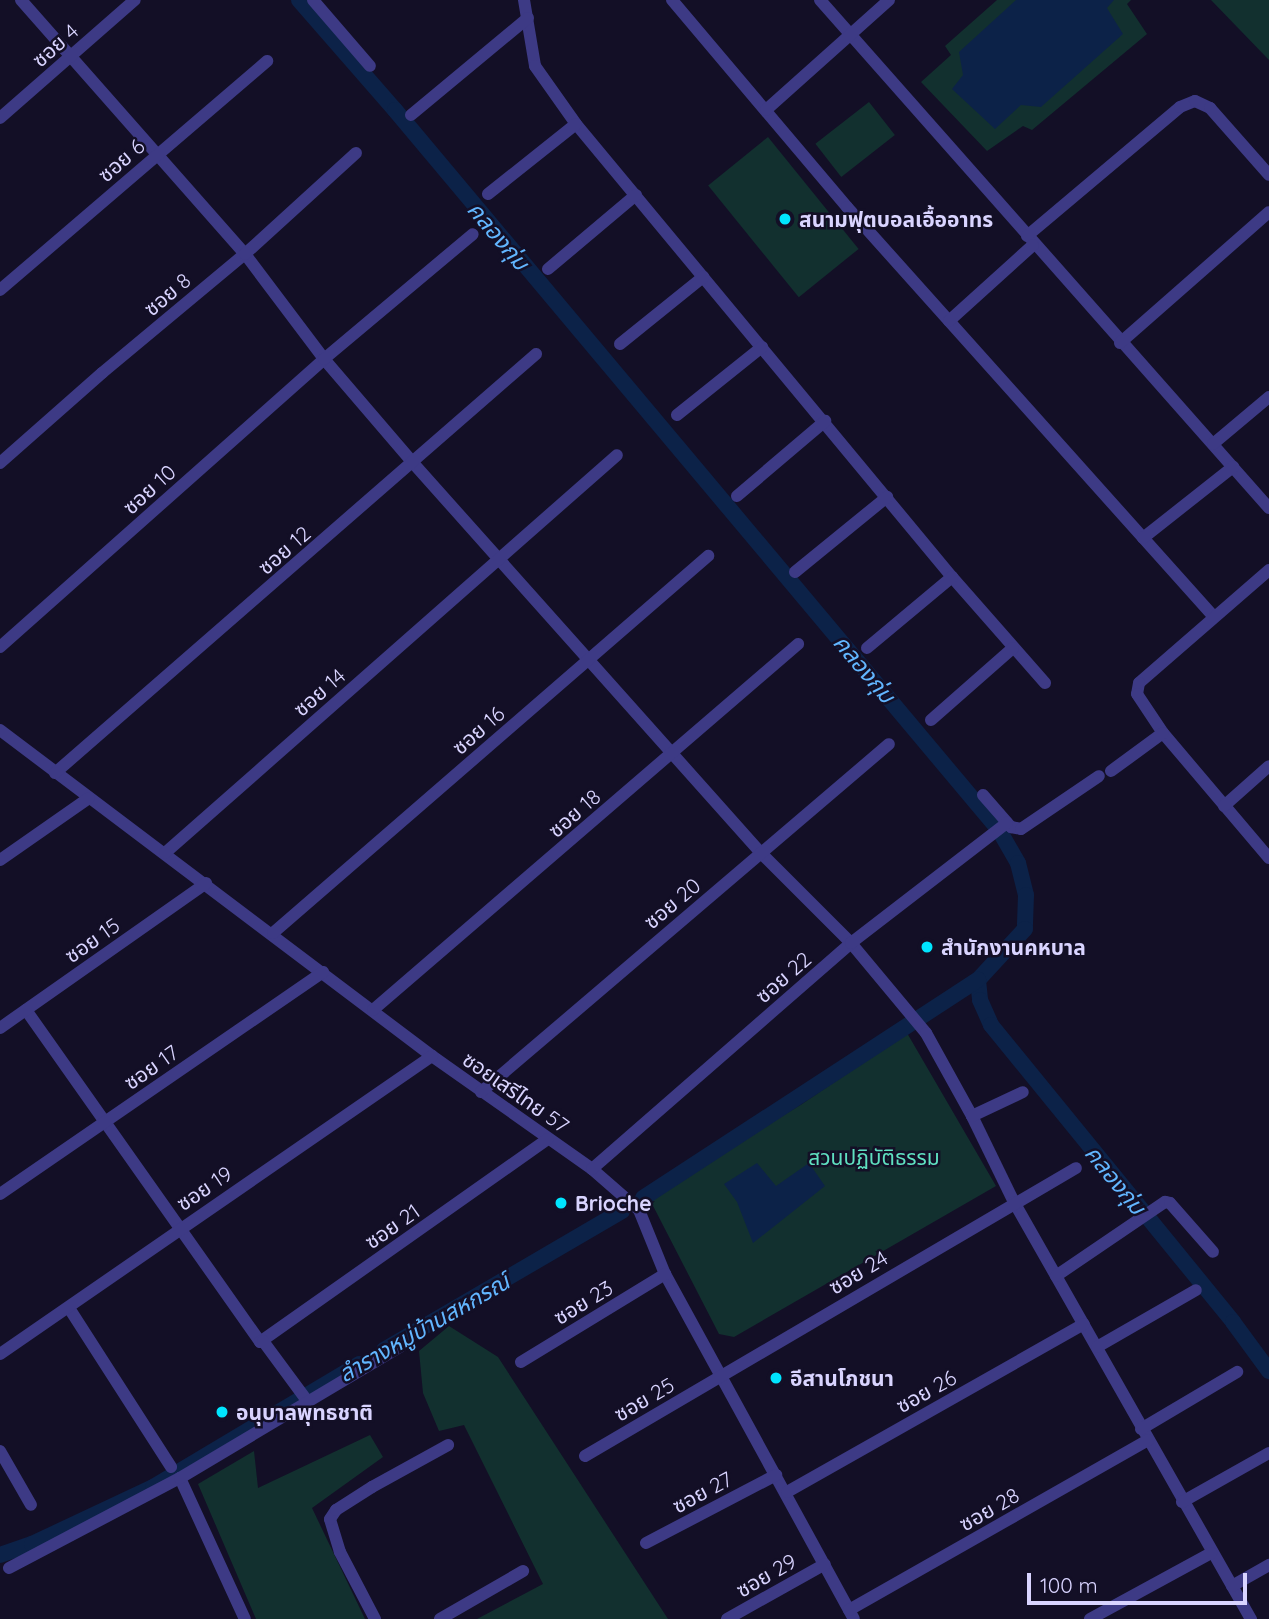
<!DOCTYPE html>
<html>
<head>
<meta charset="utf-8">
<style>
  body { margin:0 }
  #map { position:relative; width:1269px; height:1619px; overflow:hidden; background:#130f26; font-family:Quicksand,"Noto Sans Thai",sans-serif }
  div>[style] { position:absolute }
  .green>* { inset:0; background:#12302f; transform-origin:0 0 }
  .water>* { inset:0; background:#0c2248 }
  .canal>* { height:16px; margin:-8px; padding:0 8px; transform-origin:8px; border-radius:8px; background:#0c2248 }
  .minor>* { height:12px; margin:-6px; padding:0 6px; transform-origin:6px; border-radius:6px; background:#3d3a85 }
  .dots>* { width:19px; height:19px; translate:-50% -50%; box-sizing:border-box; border:4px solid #130f26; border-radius:50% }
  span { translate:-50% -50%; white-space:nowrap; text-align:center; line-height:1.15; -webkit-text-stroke:5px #130f26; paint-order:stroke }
  .street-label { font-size:21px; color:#d9d4ff }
  .poi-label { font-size:21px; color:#d9d4ff; font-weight:700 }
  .left { translate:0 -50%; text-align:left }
  .park-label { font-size:21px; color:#5fe0c0 }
  .water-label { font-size:23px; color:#62b6ff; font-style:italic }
  .scale { position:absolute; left:1027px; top:1573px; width:220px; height:32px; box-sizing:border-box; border:4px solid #d9d4ff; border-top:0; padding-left:9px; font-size:21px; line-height:24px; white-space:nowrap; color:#d9d4ff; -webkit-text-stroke:5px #130f26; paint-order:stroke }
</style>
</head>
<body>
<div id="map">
  <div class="green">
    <div style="clip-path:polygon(997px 0,1131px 0,1127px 4px,1147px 34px,1032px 130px,1023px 126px,987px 151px,921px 82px,951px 55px,945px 46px)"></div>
    <div style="clip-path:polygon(1211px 0,1269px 0,1269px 60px)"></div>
    <div style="left:869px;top:102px;width:42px;height:68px;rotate:52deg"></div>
    <div style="left:768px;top:137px;width:144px;height:77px;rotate:51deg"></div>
    <div style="clip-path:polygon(907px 1033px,996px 1186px,734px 1337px,719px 1334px,649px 1198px,802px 1104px)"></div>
    <div style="clip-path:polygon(449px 1326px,498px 1357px,668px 1619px,477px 1619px,543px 1584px,464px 1425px,439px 1431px,423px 1393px,419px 1351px)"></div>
    <div style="clip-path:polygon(370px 1435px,383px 1457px,312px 1508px,365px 1619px,256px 1619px,198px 1484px,254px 1451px,258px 1488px)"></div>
  </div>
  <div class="water">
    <div style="clip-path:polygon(1016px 0,1114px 0,1107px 8px,1123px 34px,1041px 107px,1021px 105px,995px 129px,952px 89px,963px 75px,959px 52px)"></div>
    <div style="clip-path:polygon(757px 1163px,776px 1186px,809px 1163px,825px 1186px,753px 1243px,737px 1202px,724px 1184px)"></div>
  </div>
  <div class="canal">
    <div style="left:299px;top:0;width:146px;rotate:48.9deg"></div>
    <div style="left:395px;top:110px;width:940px;rotate:50.01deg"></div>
    <div style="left:999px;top:830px;width:38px;rotate:60deg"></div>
    <div style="left:1018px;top:863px;width:33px;rotate:76deg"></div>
    <div style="left:1026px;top:895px;width:34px;rotate:92deg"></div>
    <div style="left:1025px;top:929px;width:69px;rotate:132.7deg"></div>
    <div style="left:978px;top:980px;width:20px;rotate:84deg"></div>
    <div style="left:980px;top:1000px;width:27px;rotate:66deg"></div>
    <div style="left:991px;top:1025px;width:383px;rotate:50.8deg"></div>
    <div style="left:1233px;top:1322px;width:61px;rotate:53.7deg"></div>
    <div style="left:643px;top:1198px;width:400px;rotate:-33.1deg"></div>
    <div style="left:384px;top:1350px;width:276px;rotate:-30.3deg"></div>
    <div style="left:0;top:1555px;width:34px;rotate:-19deg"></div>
    <div style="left:32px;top:1544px;width:134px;rotate:-25.2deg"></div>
    <div style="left:153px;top:1487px;width:240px;rotate:-30.8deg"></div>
  </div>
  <div class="minor">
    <div style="left:21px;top:0;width:339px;rotate:48.6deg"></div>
    <div style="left:245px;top:254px;width:131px;rotate:53deg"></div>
    <div style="left:324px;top:359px;width:138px;rotate:49.4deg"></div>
    <div style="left:414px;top:464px;width:521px;rotate:48.27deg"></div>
    <div style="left:761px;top:853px;width:127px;rotate:45deg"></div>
    <div style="left:851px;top:943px;width:117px;rotate:50.2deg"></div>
    <div style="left:926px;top:1033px;width:95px;rotate:61deg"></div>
    <div style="left:972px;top:1116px;width:96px;rotate:64deg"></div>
    <div style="left:1014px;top:1202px;width:480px;rotate:60.4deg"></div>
    <div style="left:313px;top:0;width:87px;rotate:49.2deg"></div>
    <div style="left:524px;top:0;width:67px;rotate:80.5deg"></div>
    <div style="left:535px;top:66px;width:71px;rotate:54.7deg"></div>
    <div style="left:576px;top:124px;width:589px;rotate:50.31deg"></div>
    <div style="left:952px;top:577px;width:141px;rotate:48.7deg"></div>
    <div style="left:672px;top:0;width:271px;rotate:49.8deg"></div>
    <div style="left:847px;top:207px;width:550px;rotate:48.17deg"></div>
    <div style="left:820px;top:0;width:678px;rotate:48.53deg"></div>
    <div style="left:766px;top:110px;width:165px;rotate:-41.8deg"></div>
    <div style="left:411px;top:115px;width:152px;rotate:-39.7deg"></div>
    <div style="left:0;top:118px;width:179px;rotate:-41.2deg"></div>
    <div style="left:488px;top:194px;width:112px;rotate:-38.5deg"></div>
    <div style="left:1027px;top:236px;width:200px;rotate:-40.1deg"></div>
    <div style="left:1180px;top:107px;width:16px;rotate:-22deg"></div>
    <div style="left:1195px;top:101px;width:17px;rotate:25deg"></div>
    <div style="left:1210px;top:108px;width:89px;rotate:48.6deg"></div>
    <div style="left:548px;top:269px;width:115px;rotate:-40.1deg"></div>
    <div style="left:0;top:290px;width:352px;rotate:-40.6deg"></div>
    <div style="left:949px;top:321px;width:113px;rotate:-42.1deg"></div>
    <div style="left:1120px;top:343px;width:198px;rotate:-41.3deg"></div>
    <div style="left:620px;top:344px;width:107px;rotate:-38.9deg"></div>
    <div style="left:677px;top:415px;width:109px;rotate:-38.7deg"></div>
    <div style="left:1213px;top:444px;width:73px;rotate:-40deg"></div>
    <div style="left:0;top:463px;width:136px;rotate:-41.4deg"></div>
    <div style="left:102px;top:373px;width:186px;rotate:-39.8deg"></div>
    <div style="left:245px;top:254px;width:150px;rotate:-42.3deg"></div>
    <div style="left:737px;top:496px;width:116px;rotate:-40.4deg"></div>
    <div style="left:1143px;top:538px;width:115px;rotate:-38.3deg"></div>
    <div style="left:1269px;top:570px;width:172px;rotate:139deg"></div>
    <div style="left:1139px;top:683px;width:11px;rotate:100deg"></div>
    <div style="left:1137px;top:694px;width:47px;rotate:56.3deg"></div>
    <div style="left:1163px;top:733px;width:164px;rotate:49.7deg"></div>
    <div style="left:795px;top:572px;width:119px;rotate:-39.2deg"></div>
    <div style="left:0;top:647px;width:433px;rotate:-41.6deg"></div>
    <div style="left:324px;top:359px;width:194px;rotate:-40deg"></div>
    <div style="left:867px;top:648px;width:111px;rotate:-39.9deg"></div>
    <div style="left:931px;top:720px;width:109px;rotate:-41.3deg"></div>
    <div style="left:0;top:730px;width:541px;rotate:37.04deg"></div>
    <div style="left:432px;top:1056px;width:196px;rotate:35.2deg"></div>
    <div style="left:592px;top:1169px;width:62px;rotate:41.1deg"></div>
    <div style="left:639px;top:1210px;width:69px;rotate:67.9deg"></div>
    <div style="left:665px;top:1274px;width:393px;rotate:61.3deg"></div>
    <div style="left:1111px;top:771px;width:64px;rotate:-36.2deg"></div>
    <div style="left:55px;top:773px;width:638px;rotate:-41.06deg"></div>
    <div style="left:983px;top:795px;width:43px;rotate:48.8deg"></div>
    <div style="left:1011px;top:827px;width:10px;rotate:11deg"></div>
    <div style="left:1021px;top:829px;width:94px;rotate:-34.2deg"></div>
    <div style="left:1224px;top:806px;width:60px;rotate:-41.6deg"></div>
    <div style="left:165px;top:853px;width:602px;rotate:-41.36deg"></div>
    <div style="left:0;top:860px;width:108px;rotate:-34.9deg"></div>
    <div style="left:273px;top:933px;width:576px;rotate:-40.91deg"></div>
    <div style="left:26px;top:1010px;width:406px;rotate:54.8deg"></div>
    <div style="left:260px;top:1342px;width:352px;rotate:-35.2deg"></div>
    <div style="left:373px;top:1010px;width:561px;rotate:-40.73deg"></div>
    <div style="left:0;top:1028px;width:252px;rotate:-35.1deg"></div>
    <div style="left:481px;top:1092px;width:536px;rotate:-40.46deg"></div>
    <div style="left:972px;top:1116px;width:56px;rotate:-25.2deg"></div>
    <div style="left:592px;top:1169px;width:344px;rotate:-41.1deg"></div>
    <div style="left:851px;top:943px;width:197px;rotate:-37.6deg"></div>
    <div style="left:0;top:1194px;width:392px;rotate:-34.5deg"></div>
    <div style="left:1056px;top:1276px;width:132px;rotate:-34.2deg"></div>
    <div style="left:1165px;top:1202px;width:5px;rotate:11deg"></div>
    <div style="left:1170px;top:1203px;width:65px;rotate:48.7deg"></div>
    <div style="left:69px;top:1308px;width:189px;rotate:57.3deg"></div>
    <div style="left:263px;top:1341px;width:76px;rotate:53.6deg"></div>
    <div style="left:1097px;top:1347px;width:114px;rotate:-29.9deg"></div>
    <div style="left:0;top:1354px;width:525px;rotate:-34.6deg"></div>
    <div style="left:521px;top:1362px;width:169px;rotate:-31.4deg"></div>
    <div style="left:1141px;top:1429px;width:112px;rotate:-30.7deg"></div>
    <div style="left:0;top:1451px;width:62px;rotate:60.1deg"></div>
    <div style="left:585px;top:1456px;width:569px;rotate:-30.39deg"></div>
    <div style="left:180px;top:1478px;width:155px;rotate:65.3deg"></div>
    <div style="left:787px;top:1492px;width:341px;rotate:-29.5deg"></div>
    <div style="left:1182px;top:1502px;width:100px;rotate:-29.4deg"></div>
    <div style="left:646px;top:1543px;width:147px;rotate:-27.6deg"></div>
    <div style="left:9px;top:1568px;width:193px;rotate:-27.8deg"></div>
    <div style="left:180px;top:1478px;width:257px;rotate:-30.8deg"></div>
    <div style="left:1232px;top:1586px;width:43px;rotate:-29.6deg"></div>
    <div style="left:849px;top:1610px;width:344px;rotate:-29.6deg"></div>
    <div style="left:375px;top:1619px;width:76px;rotate:-117.6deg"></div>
    <div style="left:340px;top:1552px;width:34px;rotate:-107deg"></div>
    <div style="left:330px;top:1519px;width:11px;rotate:-56deg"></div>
    <div style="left:336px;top:1510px;width:43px;rotate:-32.6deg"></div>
    <div style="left:372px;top:1487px;width:87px;rotate:-28.9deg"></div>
    <div style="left:440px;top:1619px;width:96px;rotate:-30deg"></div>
    <div style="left:727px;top:1619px;width:112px;rotate:-29.3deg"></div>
    <div style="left:1090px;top:1619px;width:138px;rotate:-28.6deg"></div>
  </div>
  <div class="dots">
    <div style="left:785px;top:219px;background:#00e5ff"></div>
    <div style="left:927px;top:947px;background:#00e5ff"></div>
    <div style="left:561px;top:1203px;background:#00e5ff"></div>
    <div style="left:776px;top:1378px;background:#00e5ff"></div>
    <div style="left:222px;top:1412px;background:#00e5ff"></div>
  </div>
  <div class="street-label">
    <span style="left:55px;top:45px;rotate:-41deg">ซอย 4</span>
    <span style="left:121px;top:160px;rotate:-41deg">ซอย 6</span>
    <span style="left:167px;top:294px;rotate:-40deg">ซอย 8</span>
    <span style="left:149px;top:489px;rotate:-42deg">ซอย 10</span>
    <span style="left:284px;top:550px;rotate:-41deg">ซอย 12</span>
    <span style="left:319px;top:692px;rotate:-41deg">ซอย 14</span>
    <span style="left:478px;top:730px;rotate:-41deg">ซอย 16</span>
    <span style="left:574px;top:813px;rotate:-41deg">ซอย 18</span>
    <span style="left:672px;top:903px;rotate:-40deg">ซอย 20</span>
    <span style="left:92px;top:940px;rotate:-35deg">ซอย 15</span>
    <span style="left:783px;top:977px;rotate:-41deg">ซอย 22</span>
    <span style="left:151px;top:1067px;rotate:-35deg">ซอย 17</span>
    <span style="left:516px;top:1092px;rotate:35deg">ซอยเสรีไทย 57</span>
    <span style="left:204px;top:1188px;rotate:-34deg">ซอย 19</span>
    <span style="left:392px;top:1226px;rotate:-35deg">ซอย 21</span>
    <span style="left:858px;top:1272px;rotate:-31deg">ซอย 24</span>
    <span style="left:583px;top:1302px;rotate:-31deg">ซอย 23</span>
    <span style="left:926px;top:1391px;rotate:-29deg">ซอย 26</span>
    <span style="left:644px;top:1399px;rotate:-30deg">ซอย 25</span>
    <span style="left:702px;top:1492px;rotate:-28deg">ซอย 27</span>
    <span style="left:989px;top:1509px;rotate:-30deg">ซอย 28</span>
    <span style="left:766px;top:1575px;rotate:-30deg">ซอย 29</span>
  </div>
  <div class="poi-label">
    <span class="left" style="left:799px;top:219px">สนามฟุตบอลเอื้ออาทร</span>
    <span class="left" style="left:941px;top:947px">สำนักงานคหบาล</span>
    <span class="left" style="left:575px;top:1203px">Brioche</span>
    <span class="left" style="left:790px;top:1378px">อีสานโภชนา</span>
    <span class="left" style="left:236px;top:1412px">อนุบาลพุทธชาติ</span>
  </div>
  <div class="park-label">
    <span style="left:874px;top:1157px">สวนปฏิบัติธรรม</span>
  </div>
  <div class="water-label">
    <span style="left:498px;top:236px;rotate:50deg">คลองกุ่ม</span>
    <span style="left:864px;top:669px;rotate:50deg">คลองกุ่ม</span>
    <span style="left:1115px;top:1180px;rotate:51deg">คลองกุ่ม</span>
    <span style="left:424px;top:1328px;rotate:-30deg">ลำรางหมู่บ้านสหกรณ์</span>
  </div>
  <div class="scale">100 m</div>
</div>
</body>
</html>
